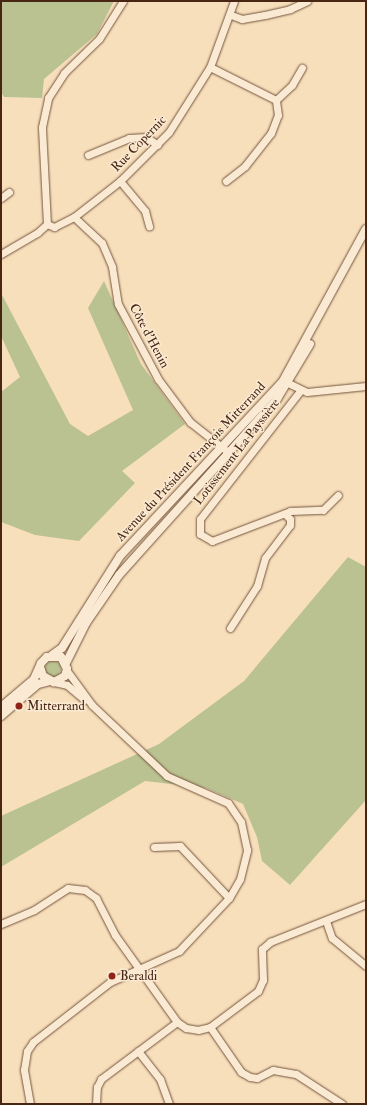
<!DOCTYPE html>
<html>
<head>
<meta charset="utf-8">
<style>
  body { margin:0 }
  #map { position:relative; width:367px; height:1105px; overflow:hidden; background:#f8dfbb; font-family:"IM FELL Double Pica",serif }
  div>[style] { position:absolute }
  .green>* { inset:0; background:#bbc292 }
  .round { border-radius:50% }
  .roads { filter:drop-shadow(0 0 1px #74543d) drop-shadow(0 0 1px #74543d) }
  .minor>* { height:7px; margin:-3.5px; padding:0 3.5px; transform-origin:3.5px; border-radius:3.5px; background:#faead3 }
  .tertiary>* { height:8px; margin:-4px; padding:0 4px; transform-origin:4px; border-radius:4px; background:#faead3 }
  .dots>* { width:11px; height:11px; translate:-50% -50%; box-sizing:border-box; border:2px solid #faead3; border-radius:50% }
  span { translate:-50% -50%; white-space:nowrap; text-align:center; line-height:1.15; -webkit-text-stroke:3px #faead3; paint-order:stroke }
  .street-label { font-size:13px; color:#482613 }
  .poi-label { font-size:13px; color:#482613 }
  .left { translate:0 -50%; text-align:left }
  .frame { position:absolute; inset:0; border:2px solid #482613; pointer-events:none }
</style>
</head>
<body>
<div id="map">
  <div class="green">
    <div style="clip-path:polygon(1px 1px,114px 1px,97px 34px,44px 79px,42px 98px,4px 97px,1px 92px)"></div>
    <div style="clip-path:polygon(104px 281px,141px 364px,185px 424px,122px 471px,135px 483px,79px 541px,35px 535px,1px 522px,1px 392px,20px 377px,1px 336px,1px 293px,70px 424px,88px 436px,133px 410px,88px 308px)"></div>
    <div style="clip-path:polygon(348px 557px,366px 567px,366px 800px,290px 885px,262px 861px,257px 837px,243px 804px,206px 788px,145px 781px,1px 867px,1px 816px,159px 744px,244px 681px)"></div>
    <div class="round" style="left:45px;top:661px;width:16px;height:16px"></div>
  </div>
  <div class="roads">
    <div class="minor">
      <div style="left:231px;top:15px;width:12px;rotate:20deg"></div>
      <div style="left:242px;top:19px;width:23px;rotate:-10deg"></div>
      <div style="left:265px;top:15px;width:26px;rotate:-13deg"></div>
      <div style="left:290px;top:9px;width:19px;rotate:-25deg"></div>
      <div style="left:210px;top:67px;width:74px;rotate:26.6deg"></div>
      <div style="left:276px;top:100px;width:22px;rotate:-43deg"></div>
      <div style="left:292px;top:85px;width:20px;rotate:-60deg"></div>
      <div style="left:88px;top:155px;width:44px;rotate:-22.5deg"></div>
      <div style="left:129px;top:138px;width:17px;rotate:-3deg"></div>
      <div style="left:146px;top:137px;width:14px;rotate:34deg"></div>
      <div style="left:120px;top:181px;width:39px;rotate:50deg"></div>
      <div style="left:145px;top:211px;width:16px;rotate:75deg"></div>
      <div style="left:226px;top:181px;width:24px;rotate:-38deg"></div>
      <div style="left:245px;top:166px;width:42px;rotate:-51.8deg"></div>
      <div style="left:271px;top:133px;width:19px;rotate:-69deg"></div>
      <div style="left:278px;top:115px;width:15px;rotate:-98deg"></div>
      <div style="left:1px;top:198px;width:10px;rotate:-37deg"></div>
      <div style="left:74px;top:217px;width:38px;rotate:43deg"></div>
      <div style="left:102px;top:243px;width:26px;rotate:67deg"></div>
      <div style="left:112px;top:267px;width:37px;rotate:81deg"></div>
      <div style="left:118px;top:304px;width:85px;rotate:61.9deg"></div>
      <div style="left:158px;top:379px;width:54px;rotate:53.3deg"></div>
      <div style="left:190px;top:422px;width:48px;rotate:38.3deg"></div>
      <div style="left:47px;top:224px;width:8px;rotate:23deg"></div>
      <div style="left:54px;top:227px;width:22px;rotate:-27deg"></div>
      <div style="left:74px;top:217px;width:58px;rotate:-38deg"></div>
      <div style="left:120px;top:181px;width:69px;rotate:-45deg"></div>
      <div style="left:169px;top:132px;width:77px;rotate:-57.8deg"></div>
      <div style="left:210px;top:67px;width:70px;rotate:-70deg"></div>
      <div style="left:1px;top:254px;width:42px;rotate:-30.3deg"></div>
      <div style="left:37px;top:233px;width:13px;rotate:-42deg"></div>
      <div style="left:47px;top:224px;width:97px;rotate:-93deg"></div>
      <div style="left:42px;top:127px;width:30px;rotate:-78deg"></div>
      <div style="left:48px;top:98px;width:30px;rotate:-57deg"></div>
      <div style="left:64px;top:73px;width:49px;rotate:-44.2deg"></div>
      <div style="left:99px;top:39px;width:45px;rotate:-57.7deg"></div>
      <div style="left:284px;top:381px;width:25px;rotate:26deg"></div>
      <div style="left:307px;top:392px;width:59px;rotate:-5.8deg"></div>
      <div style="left:300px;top:391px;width:162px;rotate:128deg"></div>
      <div style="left:200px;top:519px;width:15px;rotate:90deg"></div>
      <div style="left:200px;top:534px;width:14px;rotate:30deg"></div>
      <div style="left:212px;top:541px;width:84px;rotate:-21deg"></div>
      <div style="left:290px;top:511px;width:33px;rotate:-2deg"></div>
      <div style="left:323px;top:510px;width:21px;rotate:-45deg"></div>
      <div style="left:230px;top:628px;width:50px;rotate:-57.3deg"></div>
      <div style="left:257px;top:586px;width:29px;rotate:-74deg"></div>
      <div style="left:265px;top:558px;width:41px;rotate:-52.9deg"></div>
      <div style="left:290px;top:525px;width:6px;rotate:-90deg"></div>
      <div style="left:290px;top:519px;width:7px;rotate:-135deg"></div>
      <div style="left:54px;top:682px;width:13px;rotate:13deg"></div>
      <div style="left:67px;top:685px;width:23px;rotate:40deg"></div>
      <div style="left:154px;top:847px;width:26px;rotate:-2deg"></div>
      <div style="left:180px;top:846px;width:71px;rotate:46.7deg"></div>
      <div style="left:326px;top:921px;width:18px;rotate:71deg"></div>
      <div style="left:332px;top:938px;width:44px;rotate:39.5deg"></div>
      <div style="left:1px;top:924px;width:36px;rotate:-23deg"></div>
      <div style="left:34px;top:910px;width:40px;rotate:-32.9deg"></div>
      <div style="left:68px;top:888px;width:17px;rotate:7deg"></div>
      <div style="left:85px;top:890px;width:14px;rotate:36deg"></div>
      <div style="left:96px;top:898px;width:42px;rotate:62.8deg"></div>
      <div style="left:115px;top:935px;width:107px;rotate:54.5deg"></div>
      <div style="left:177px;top:1022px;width:11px;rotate:34deg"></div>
      <div style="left:186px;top:1028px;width:12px;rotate:9deg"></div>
      <div style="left:198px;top:1030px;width:12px;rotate:-14deg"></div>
      <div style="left:210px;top:1027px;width:60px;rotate:-36.9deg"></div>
      <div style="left:258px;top:991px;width:12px;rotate:-66deg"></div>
      <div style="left:263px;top:980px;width:31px;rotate:-92deg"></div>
      <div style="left:262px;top:949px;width:11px;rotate:-41deg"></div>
      <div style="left:270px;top:942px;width:103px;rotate:-21.6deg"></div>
      <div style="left:210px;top:1027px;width:55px;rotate:55.4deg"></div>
      <div style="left:241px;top:1072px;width:10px;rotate:29deg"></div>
      <div style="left:250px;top:1077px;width:7px;rotate:8deg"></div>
      <div style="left:257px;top:1078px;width:18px;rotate:-27deg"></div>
      <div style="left:273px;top:1070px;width:23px;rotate:10deg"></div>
      <div style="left:296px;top:1074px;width:55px;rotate:33.1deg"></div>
      <div style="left:138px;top:1051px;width:36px;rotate:52deg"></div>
      <div style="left:160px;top:1079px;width:27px;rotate:70deg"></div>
      <div style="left:30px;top:1104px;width:35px;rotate:-100deg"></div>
      <div style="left:24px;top:1070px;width:19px;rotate:-81deg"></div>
      <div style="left:27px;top:1051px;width:11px;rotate:-56deg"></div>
      <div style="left:33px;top:1042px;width:98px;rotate:-37.9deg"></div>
      <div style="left:110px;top:982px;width:76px;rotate:-24.2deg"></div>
      <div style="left:179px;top:951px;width:73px;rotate:-46.7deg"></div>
      <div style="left:229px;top:898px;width:22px;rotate:-60deg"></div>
      <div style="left:240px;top:879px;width:30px;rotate:-76deg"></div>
      <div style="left:247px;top:850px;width:29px;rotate:-102deg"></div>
      <div style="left:241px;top:822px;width:23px;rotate:-124deg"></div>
      <div style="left:228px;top:803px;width:67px;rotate:-156.1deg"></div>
      <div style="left:167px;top:776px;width:103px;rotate:-136.6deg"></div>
      <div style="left:92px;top:705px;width:42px;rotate:-126.3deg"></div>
      <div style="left:96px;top:1104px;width:17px;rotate:-87deg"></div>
      <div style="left:97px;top:1087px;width:9px;rotate:-63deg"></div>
      <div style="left:101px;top:1079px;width:95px;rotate:-36.9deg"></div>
    </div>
    <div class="tertiary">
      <div style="left:52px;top:655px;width:12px;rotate:-35deg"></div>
      <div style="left:62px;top:648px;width:109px;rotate:-57.8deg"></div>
      <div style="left:120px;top:556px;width:239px;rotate:-47deg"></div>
      <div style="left:283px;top:381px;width:173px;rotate:-61.4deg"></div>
      <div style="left:66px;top:663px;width:45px;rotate:-63.4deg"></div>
      <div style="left:86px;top:623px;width:58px;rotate:-55.5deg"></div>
      <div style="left:119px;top:575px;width:237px;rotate:-48.1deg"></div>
      <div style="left:277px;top:399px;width:64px;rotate:-59deg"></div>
      <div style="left:1px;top:707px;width:43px;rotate:-40.3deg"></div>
      <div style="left:34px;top:679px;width:17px;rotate:-66deg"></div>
      <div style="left:41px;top:663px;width:8px;rotate:-45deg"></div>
      <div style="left:47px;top:657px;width:14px"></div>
      <div style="left:61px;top:657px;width:13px;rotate:63deg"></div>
      <div style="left:67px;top:669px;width:7px;rotate:106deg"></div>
      <div style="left:65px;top:676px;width:13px;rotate:151deg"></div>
      <div style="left:54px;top:682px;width:13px;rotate:-151deg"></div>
      <div style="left:43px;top:676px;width:9px;rotate:-108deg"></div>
      <div style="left:1px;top:716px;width:49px;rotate:-40.9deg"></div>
      <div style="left:38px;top:684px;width:12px;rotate:-14deg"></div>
    </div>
  </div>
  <div class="dots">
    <div style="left:19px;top:706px;background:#8f2418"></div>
    <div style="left:112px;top:976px;background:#8f2418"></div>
  </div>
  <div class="street-label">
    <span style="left:139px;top:144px;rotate:-46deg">Rue Copernic</span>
    <span style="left:149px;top:336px;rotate:62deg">Côte d'Henin</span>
    <span style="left:237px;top:452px;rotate:-52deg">Lotissement La Payssière</span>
    <span style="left:191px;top:462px;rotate:-47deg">Avenue du Président François Mitterrand</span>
  </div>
  <div class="poi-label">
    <span class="left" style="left:27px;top:706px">Mitterrand</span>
    <span class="left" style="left:120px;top:976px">Beraldi</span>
  </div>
  <div class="frame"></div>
</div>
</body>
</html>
